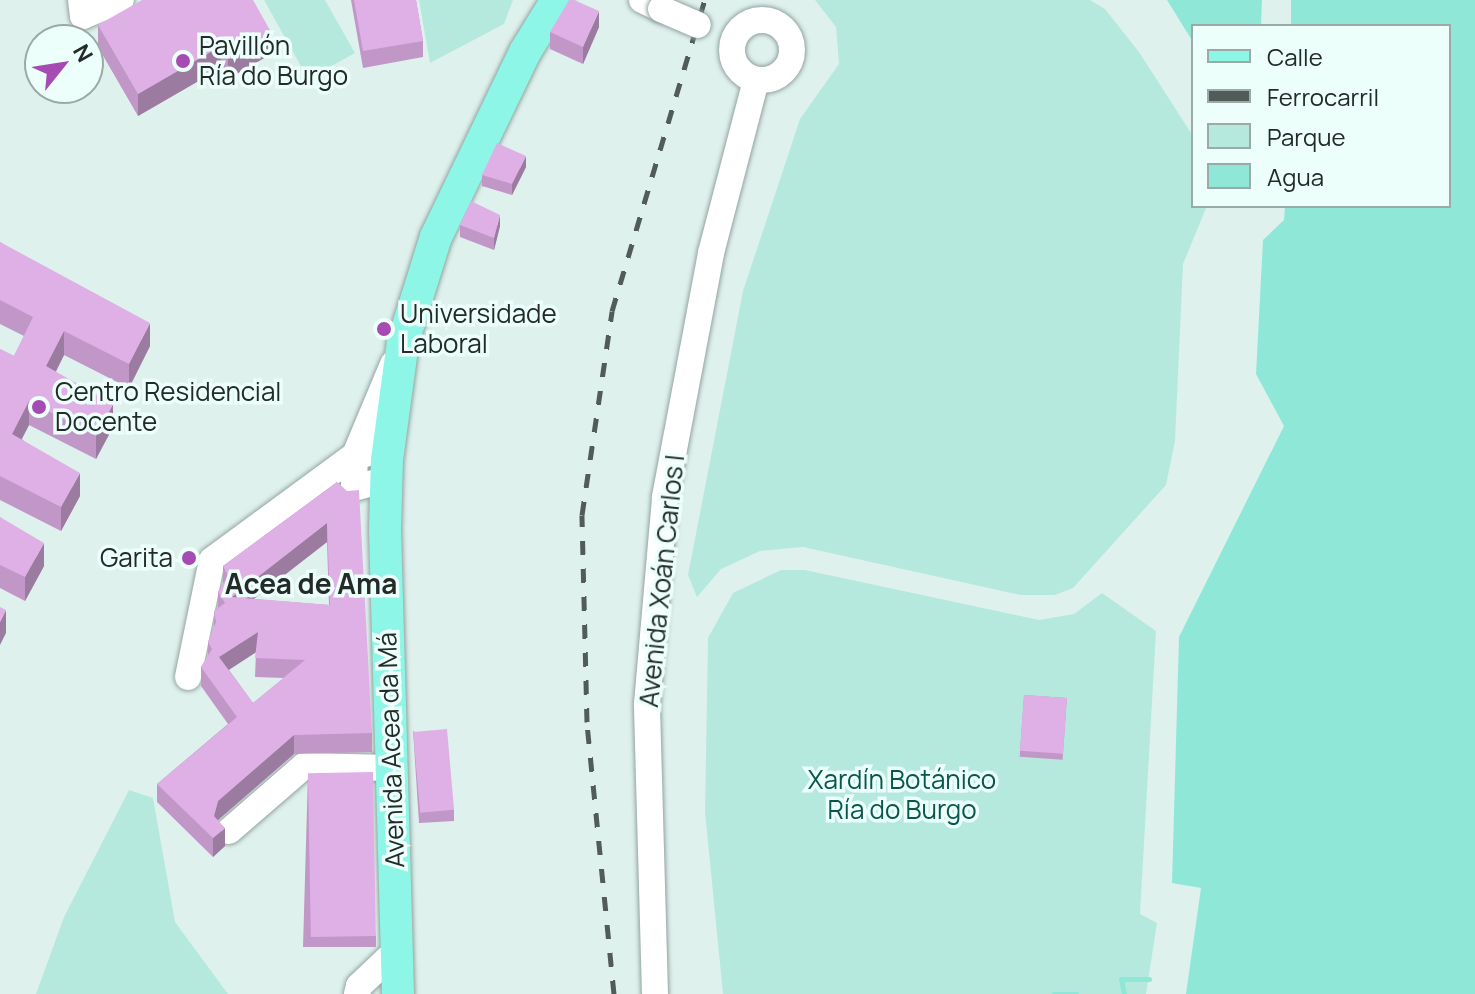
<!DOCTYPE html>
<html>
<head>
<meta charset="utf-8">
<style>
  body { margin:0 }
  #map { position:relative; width:1475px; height:994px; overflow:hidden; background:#dff1ed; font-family:Manrope,sans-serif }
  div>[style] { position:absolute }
  .green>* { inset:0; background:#b6e9de }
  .water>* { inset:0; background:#8fe8d7 }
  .stream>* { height:5px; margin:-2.5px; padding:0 2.5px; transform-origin:2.5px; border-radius:2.5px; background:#8fe8d7 }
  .roads { filter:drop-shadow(0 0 2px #93a4a1) drop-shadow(0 0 2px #93a4a1) }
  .minor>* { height:26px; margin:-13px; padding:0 13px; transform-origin:13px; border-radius:13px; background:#fff }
  .minor>.ring { margin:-13px; padding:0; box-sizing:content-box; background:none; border:26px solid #fff; border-radius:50% }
  .major>* { height:32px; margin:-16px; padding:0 16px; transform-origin:16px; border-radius:16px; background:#8df6e7 }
  .rail>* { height:5px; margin-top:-2.5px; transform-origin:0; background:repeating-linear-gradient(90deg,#515b58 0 14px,transparent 0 28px) }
  .bridges { filter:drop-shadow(0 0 2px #93a4a1) drop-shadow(0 0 2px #93a4a1) }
  .minor-bridge>* { height:26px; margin:-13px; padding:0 13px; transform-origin:13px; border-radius:13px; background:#fff }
  .wall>* { inset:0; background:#c097c6; transform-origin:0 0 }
  .shaded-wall>* { inset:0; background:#9c7ba1 }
  .building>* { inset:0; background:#dfb0e6; transform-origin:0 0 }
  .dots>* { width:22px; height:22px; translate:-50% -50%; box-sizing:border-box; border:4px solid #ecfffa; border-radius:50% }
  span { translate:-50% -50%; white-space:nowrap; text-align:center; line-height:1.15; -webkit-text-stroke:7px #ecfffa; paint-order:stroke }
  .poi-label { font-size:26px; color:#232a28 }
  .left { translate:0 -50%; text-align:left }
  .right { translate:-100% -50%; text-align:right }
  .street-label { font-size:26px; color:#232a28 }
  .park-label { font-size:26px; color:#08574d }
  .neighbourhood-label { font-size:28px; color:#232a28; font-weight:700 }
  .legend { position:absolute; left:1191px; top:24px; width:260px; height:184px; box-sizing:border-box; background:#ecfffa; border:2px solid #9caaa6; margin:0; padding:10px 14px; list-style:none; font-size:24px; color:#232a28 }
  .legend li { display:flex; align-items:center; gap:16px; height:40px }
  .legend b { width:40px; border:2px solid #9caaa6 }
  .north { position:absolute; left:24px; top:24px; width:80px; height:80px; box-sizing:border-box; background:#ecfffa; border:2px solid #9caaa6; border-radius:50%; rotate:60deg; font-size:22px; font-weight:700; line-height:32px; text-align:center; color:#232a28 }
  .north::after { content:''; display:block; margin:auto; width:28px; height:36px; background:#a64ab4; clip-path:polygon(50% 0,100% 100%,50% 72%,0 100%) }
</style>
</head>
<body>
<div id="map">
  <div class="green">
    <div style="clip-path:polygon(264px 0,325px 0,355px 53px,308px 79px)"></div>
    <div style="clip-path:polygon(419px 0,513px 0,504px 24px,430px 63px)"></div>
    <div style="clip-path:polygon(815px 0,1090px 0,1105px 9px,1139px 52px,1193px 136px,1193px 206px,1207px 206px,1183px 264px,1175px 441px,1166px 485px,1073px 588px,1055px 595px,1020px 595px,803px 547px,760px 551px,721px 569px,697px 597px,688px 575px,743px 291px,800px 119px,839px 64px,836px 27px)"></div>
    <div style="clip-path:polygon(781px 570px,805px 570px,1039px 620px,1074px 614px,1102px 593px,1156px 631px,1140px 914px,1157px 923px,1146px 994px,723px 994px,705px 812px,708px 638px,733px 593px)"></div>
    <div style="clip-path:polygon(129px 790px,153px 798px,175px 922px,228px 994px,36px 994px,64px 917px)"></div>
  </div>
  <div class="water">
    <div style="clip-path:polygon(1167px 0,1262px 0,1261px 26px,1193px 26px,1193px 42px)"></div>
    <div style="clip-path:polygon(1291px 0,1475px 0,1475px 994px,1186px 994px,1201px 888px,1172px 883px,1179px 637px,1284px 426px,1256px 374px,1263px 240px,1284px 220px,1285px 206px,1449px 206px,1449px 26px,1291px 26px)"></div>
  </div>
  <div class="stream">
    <div style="left:1054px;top:994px;width:22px"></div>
    <div style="left:1124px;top:994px;width:15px;rotate:-101deg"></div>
    <div style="left:1121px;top:979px;width:28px"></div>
  </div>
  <div class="roads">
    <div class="minor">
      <div style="left:81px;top:0;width:16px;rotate:83deg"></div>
      <div style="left:83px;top:16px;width:41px;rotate:-22.8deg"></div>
      <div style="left:642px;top:0;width:21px;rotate:25deg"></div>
      <div class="ring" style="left:732px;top:20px;width:34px;height:34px"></div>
      <div style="left:365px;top:454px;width:10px;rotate:174deg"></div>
      <div style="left:355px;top:455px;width:33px;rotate:92deg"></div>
      <div style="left:354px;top:488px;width:34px;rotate:-15deg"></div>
      <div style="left:188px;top:677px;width:119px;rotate:-78.4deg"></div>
      <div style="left:212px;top:560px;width:177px;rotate:-36.3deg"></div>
      <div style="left:355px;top:455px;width:99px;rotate:-67.3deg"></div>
      <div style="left:229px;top:831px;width:99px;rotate:-40.9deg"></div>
      <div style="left:304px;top:766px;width:88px;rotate:1.3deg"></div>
      <div style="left:357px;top:994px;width:8px;rotate:-76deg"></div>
      <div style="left:359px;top:986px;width:52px;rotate:-43.5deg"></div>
      <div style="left:655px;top:994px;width:290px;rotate:-91.6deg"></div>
      <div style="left:647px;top:704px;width:208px;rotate:-85deg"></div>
      <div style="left:665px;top:497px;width:248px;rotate:-79.3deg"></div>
      <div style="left:711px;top:253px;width:179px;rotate:-75.4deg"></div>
    </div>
    <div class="major">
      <div style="left:398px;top:994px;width:464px;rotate:-91.6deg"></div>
      <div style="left:385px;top:530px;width:70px;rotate:-88.4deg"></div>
      <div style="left:387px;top:460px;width:119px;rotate:-82.3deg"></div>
      <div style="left:403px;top:342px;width:110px;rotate:-72.6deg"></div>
      <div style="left:436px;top:237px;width:205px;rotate:-64.3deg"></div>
      <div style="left:525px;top:52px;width:61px;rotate:-58.4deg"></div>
    </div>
  </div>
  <div class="rail">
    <div style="left:614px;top:994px;width:273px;rotate:-95.7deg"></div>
    <div style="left:587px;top:722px;width:207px;rotate:-91.4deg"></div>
    <div style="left:582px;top:515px;width:206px;rotate:-81.6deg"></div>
    <div style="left:612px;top:311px;width:325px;rotate:-73.4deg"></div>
  </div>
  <div class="bridges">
    <div class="minor-bridge">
      <div style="left:661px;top:9px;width:40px;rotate:23.4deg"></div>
    </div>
  </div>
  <div class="wall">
    <div style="clip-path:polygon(351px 0,416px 0,423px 41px,423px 57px,363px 68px)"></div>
    <div style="clip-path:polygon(98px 25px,271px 54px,228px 79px,221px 68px,138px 116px,98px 47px)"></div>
    <div style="clip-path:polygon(599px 27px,583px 64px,550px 49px,550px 32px)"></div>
    <div style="clip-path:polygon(526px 167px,512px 195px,482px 186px,482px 175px)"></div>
    <div style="clip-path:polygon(460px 225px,500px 226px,494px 250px,460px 237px)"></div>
    <div style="clip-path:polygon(0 242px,150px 346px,129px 388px,64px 355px,56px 372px,113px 427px,96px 459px,29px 425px,22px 439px,80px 496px,61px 531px,0 500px,0 349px,14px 356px,24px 336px,0 324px)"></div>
    <div style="clip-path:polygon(evenodd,337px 482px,372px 733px,372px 752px,294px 754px,218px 820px,225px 846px,213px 857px,157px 802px,157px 784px,228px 724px,201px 686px,201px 667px,208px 656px,208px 642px,214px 628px,214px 611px,218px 608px,218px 592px,223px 584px,223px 566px,337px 482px,327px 542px,329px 605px,253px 599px,327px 542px,337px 482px,256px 652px,255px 677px,284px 678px,253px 703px,229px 670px,256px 652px)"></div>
    <div style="clip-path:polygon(0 517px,44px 566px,25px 601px,0 588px)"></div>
    <div style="left:1024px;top:695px;width:43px;height:62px;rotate:4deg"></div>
    <div style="clip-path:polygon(413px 730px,454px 810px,454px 821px,419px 823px)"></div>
    <div style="clip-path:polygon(308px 773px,376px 936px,376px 947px,303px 947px)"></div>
  </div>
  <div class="shaded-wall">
    <div style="clip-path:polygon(599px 11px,599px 27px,583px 64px,583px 47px)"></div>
    <div style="clip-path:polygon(271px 32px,271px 54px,228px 79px,228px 57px)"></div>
    <div style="clip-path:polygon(221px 46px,221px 68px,138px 116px,138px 94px)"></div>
    <div style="clip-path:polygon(526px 156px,526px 167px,512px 195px,512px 184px)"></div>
    <div style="clip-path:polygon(500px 215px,500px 226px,494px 250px,494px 238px)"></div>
    <div style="clip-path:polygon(150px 323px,150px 346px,129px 388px,129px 364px)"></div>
    <div style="clip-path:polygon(64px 331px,64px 355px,46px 390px,46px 366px)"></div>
    <div style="clip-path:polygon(29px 401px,29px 425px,12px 457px,12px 434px)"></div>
    <div style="clip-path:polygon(113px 404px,113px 427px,96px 459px,96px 436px)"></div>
    <div style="clip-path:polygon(80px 473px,80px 496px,61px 531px,61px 507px)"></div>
    <div style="clip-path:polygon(327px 523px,327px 542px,232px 616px,232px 597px)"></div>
    <div style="clip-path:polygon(44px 543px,44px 566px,25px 601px,25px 577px)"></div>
    <div style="clip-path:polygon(6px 610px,6px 633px,0 645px,0 622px)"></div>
    <div style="clip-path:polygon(258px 632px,258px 651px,219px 676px,219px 657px)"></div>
    <div style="clip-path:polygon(294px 735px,294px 754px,218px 820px,214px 835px,214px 816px,218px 801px)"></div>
    <div style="clip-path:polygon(225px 828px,225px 846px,213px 857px,213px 838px)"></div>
  </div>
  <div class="building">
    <div style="clip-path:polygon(142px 0,253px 0,271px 32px,228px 57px,221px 46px,138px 94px,98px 25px)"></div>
    <div style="clip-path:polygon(354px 0,416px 0,423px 41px,363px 51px)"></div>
    <div style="clip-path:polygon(569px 0,574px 0,599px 11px,583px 47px,550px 32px)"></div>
    <div style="clip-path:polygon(497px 143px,526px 156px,512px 184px,482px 175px)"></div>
    <div style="clip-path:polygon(471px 201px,500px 215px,494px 238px,460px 225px)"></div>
    <div style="clip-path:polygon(0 242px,150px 323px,129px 364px,64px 331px,46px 366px,113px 404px,96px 436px,29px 401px,12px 434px,80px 473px,61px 507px,0 476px,0 349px,14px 356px,33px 317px,0 300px)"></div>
    <div style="clip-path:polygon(evenodd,337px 482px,347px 491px,359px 490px,372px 733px,294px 735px,218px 801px,214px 816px,225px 828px,213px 838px,157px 784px,237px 717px,201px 667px,212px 649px,208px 642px,216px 622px,214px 611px,225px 603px,218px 592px,228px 576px,223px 566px,337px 482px,327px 523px,330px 605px,232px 597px,327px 523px,337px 482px,258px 632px,255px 658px,305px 660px,253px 703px,219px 657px,258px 632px)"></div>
    <div style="clip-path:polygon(0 517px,44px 543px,25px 577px,0 565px)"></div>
    <div style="clip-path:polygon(0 607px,6px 610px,0 622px)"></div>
    <div style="left:1024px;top:695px;width:43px;height:56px;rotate:4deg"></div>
    <div style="left:447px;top:729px;width:81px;height:34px;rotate:85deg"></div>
    <div style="left:373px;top:772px;width:164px;height:65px;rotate:89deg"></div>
  </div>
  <div class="dots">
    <div style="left:183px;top:61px;background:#a64ab4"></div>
    <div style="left:384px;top:329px;background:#a64ab4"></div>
    <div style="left:39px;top:407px;background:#a64ab4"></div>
    <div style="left:189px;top:558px;background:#a64ab4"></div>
  </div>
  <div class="poi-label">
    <span class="left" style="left:199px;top:61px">Pavillón<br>Ría do Burgo</span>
    <span class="left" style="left:400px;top:329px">Universidade<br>Laboral</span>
    <span class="left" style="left:55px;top:407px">Centro Residencial<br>Docente</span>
    <span class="right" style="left:173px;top:558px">Garita</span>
  </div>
  <div class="street-label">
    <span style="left:662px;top:581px;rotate:-84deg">Avenida Xoán Carlos I</span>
    <span style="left:391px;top:750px;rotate:-92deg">Avenida Acea da Má</span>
  </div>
  <div class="park-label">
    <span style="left:902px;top:795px">Xardín Botánico<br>Ría do Burgo</span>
  </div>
  <div class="neighbourhood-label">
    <span style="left:311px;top:583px">Acea de Ama</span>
  </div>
  <ul class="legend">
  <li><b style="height:10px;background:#8df6e7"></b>Calle</li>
  <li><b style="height:10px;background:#515b58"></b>Ferrocarril</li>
  <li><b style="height:22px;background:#b6e9de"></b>Parque</li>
  <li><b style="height:22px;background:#8fe8d7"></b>Agua</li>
  </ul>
  <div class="north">N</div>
</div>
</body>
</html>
